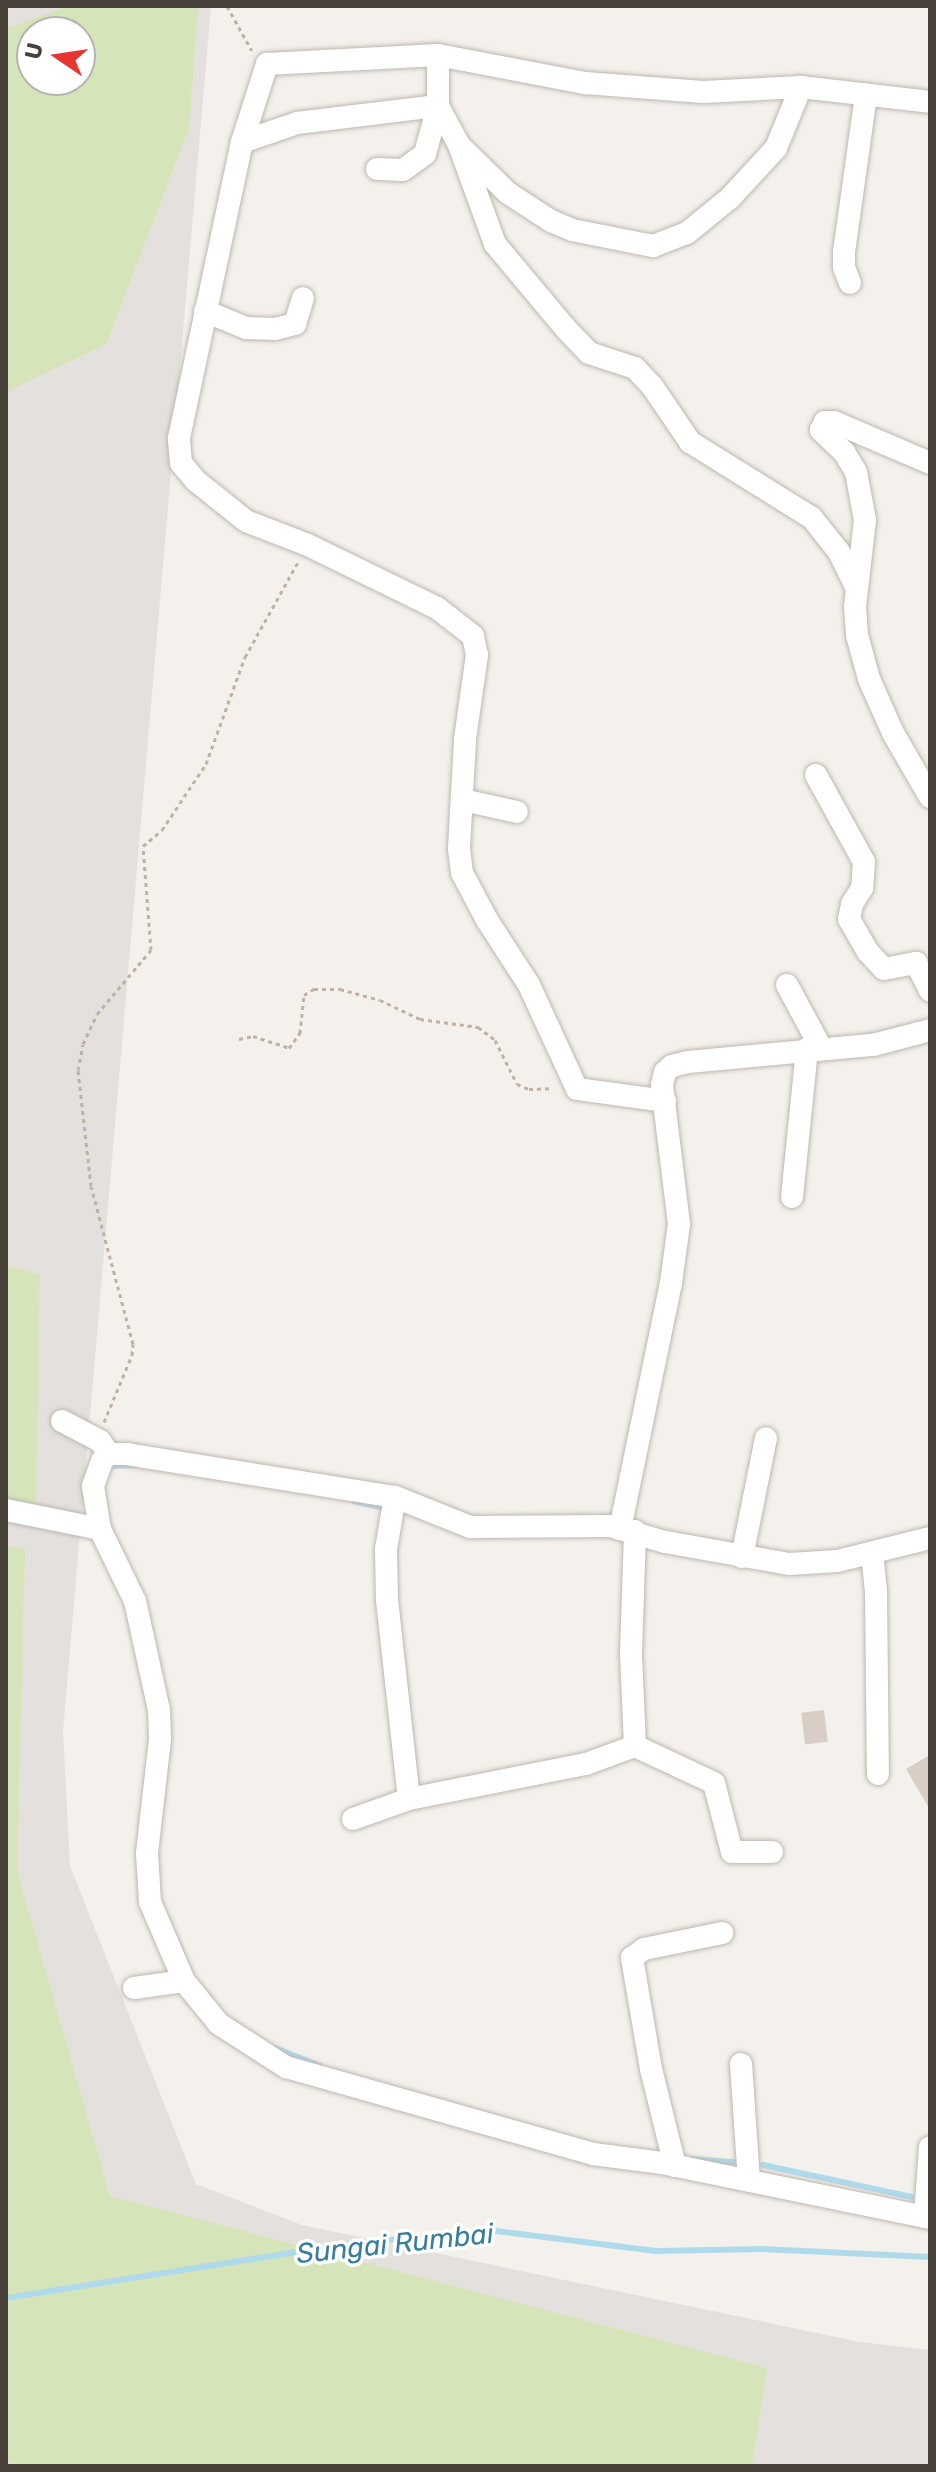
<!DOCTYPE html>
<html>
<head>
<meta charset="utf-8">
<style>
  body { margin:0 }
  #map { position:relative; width:936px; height:2472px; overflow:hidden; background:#f4f1ec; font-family:Rubik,sans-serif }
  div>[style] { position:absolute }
  .industrial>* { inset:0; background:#e4e0dd }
  .green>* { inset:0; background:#d6e5b9 }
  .stream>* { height:6px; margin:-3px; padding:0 3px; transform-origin:3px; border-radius:3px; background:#afdaeb }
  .building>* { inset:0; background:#d8cec5; transform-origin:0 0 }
  .path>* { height:3px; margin-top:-1.5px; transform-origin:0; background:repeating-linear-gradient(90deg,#c0b1a2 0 4px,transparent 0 8px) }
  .roads { filter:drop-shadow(0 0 2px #bfb7af) drop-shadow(0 0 2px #bfb7af) }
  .minor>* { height:22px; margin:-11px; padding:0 11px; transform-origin:11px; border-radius:11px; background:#fff }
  span { translate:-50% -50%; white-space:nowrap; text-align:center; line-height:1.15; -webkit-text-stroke:7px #fff; paint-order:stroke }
  .water-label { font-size:28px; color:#387e9c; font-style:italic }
  .frame { position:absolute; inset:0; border:8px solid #48413a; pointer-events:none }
  .north { position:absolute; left:16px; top:16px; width:80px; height:80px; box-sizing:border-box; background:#fff; border:2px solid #b6b3b0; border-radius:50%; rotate:283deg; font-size:22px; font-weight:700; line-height:32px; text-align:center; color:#48413a }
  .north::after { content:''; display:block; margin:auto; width:28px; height:36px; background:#e73631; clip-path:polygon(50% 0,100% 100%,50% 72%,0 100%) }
</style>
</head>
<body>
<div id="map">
  <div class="industrial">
    <div style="clip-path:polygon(evenodd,6px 6px,211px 6px,63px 1731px,70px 1866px,196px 2184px,302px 2225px,860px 2342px,930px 2350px,930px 2466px,6px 2466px,6px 6px,32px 32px,80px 32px,80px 80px,32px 80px,32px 32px)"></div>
  </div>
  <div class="green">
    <div style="clip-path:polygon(evenodd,68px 6px,198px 6px,189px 128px,106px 344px,6px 392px,6px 29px,68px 6px,32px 32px,80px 32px,80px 80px,32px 80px,32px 32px)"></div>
    <div style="clip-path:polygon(6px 1266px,40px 1274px,36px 1507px,6px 1503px)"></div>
    <div style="clip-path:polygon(6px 1546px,25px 1549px,17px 1871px,110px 2196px,767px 2368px,752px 2466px,19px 2466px,6px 2461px)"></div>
  </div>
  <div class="stream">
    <div style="left:110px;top:1466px;width:28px;rotate:-2deg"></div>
    <div style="left:354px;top:1501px;width:37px;rotate:13deg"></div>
    <div style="left:275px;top:2048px;width:48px;rotate:21.8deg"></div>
    <div style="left:692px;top:2159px;width:41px;rotate:4.2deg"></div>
    <div style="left:763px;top:2165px;width:152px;rotate:12.1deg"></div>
    <div style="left:6px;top:2298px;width:353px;rotate:-9deg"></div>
    <div style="left:355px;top:2243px;width:142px;rotate:-4.9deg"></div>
    <div style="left:496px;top:2231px;width:161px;rotate:7.1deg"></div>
    <div style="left:656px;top:2251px;width:106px;rotate:-1.1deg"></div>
    <div style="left:762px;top:2249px;width:168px;rotate:2.7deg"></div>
  </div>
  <div class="building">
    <div style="left:824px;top:1710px;width:32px;height:23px;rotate:83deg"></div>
    <div style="clip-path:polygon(930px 1755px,930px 1810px,906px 1769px)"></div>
  </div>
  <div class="path">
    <div style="left:227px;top:6px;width:51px;rotate:60.9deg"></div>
    <div style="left:239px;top:1039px;width:14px;rotate:-12deg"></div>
    <div style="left:253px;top:1036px;width:38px;rotate:18deg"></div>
    <div style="left:289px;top:1048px;width:19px;rotate:-54deg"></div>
    <div style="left:300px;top:1033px;width:38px;rotate:-84deg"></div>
    <div style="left:304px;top:995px;width:12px;rotate:-31deg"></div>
    <div style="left:314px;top:989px;width:26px"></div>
    <div style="left:340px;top:989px;width:41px;rotate:15.4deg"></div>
    <div style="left:380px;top:1000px;width:44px;rotate:25.4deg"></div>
    <div style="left:420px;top:1019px;width:59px;rotate:7.9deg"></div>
    <div style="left:478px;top:1027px;width:21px;rotate:37deg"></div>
    <div style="left:495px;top:1040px;width:49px;rotate:63.4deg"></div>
    <div style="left:517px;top:1084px;width:13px;rotate:23deg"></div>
    <div style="left:529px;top:1089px;width:24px;rotate:-2deg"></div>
    <div style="left:104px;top:1422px;width:73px;rotate:-67.3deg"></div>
    <div style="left:132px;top:1355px;width:11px;rotate:-85deg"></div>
    <div style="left:133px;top:1344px;width:163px;rotate:-104.9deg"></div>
    <div style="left:91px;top:1186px;width:117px;rotate:-96.4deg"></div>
    <div style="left:78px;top:1070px;width:26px;rotate:-79deg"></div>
    <div style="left:83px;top:1044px;width:33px;rotate:-65deg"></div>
    <div style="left:97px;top:1014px;width:84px;rotate:-49.8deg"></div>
    <div style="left:151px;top:950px;width:104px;rotate:-94.4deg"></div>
    <div style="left:143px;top:846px;width:25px;rotate:-40deg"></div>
    <div style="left:162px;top:830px;width:79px;rotate:-56.3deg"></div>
    <div style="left:206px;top:764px;width:114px;rotate:-70deg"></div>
    <div style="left:245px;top:657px;width:109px;rotate:-60.8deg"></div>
  </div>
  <div class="roads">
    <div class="minor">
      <div style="left:242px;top:142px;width:58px;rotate:-19.1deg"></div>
      <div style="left:297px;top:123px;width:142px;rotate:-6.9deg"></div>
      <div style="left:438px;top:106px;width:44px;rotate:61.7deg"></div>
      <div style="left:459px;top:145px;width:105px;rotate:70deg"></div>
      <div style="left:495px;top:244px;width:111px;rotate:50.1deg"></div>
      <div style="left:566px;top:329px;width:33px;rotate:46deg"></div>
      <div style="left:589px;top:353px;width:48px;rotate:18.1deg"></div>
      <div style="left:635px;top:368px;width:25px;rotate:47deg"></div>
      <div style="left:652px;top:386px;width:68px;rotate:55.8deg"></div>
      <div style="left:690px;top:442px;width:144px;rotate:31.9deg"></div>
      <div style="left:812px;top:518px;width:43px;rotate:51.5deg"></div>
      <div style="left:839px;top:552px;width:37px;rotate:64deg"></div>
      <div style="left:462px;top:148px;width:64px;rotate:44.4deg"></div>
      <div style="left:508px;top:193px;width:51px;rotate:33.1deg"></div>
      <div style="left:551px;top:221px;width:23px;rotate:23deg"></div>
      <div style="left:572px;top:230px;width:83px;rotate:11.2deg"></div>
      <div style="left:653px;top:246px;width:36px;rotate:-21deg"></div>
      <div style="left:687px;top:233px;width:55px;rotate:-39.1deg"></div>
      <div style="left:730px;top:198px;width:68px;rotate:-47.4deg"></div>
      <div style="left:776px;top:148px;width:66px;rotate:-67.7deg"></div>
      <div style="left:377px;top:169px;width:26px;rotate:2deg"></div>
      <div style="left:403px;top:170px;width:27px;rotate:-36deg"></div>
      <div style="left:425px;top:154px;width:50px;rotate:-74.8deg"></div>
      <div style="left:438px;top:106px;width:51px;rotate:-90deg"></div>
      <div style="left:850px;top:283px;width:17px;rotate:-111deg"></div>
      <div style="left:844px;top:267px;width:15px;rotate:-90deg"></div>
      <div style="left:844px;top:252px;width:159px;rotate:-82deg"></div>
      <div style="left:205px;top:311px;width:44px;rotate:22.5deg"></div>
      <div style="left:246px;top:328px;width:29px;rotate:2deg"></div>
      <div style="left:275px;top:329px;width:21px;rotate:-14deg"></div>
      <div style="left:295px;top:324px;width:27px;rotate:-73deg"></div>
      <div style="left:930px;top:463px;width:104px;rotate:-156.9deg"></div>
      <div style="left:834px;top:422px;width:9px;rotate:180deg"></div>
      <div style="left:825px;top:422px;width:9px;rotate:117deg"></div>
      <div style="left:821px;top:430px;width:32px;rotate:44deg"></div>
      <div style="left:844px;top:452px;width:23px;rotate:59deg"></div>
      <div style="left:856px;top:472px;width:49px;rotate:79.4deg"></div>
      <div style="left:865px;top:520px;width:87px;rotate:96.6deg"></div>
      <div style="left:855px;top:606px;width:29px;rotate:86deg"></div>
      <div style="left:857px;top:635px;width:46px;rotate:74.7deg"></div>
      <div style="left:869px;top:679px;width:59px;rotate:66deg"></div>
      <div style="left:893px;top:733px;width:74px;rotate:60deg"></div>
      <div style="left:816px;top:775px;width:99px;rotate:61.1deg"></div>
      <div style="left:864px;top:862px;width:26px;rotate:94deg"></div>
      <div style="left:862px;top:888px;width:19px;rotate:122deg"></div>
      <div style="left:852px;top:904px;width:15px;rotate:101deg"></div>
      <div style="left:849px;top:919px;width:38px;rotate:60deg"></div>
      <div style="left:868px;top:952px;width:23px;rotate:47deg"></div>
      <div style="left:884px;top:969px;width:33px;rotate:-11deg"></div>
      <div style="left:916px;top:963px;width:31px;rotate:63deg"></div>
      <div style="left:463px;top:800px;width:55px;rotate:12.5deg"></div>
      <div style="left:787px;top:985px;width:72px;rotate:61.6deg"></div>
      <div style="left:665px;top:1101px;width:89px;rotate:-172.2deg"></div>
      <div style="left:577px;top:1089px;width:115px;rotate:-114.8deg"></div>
      <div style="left:529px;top:985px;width:77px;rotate:-122.9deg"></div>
      <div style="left:487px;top:920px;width:53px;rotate:-118deg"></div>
      <div style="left:462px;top:873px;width:25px;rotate:-97deg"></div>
      <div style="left:459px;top:848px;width:109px;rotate:-86.8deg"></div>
      <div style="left:465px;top:739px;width:85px;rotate:-81.9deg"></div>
      <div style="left:477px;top:655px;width:19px;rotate:-102deg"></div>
      <div style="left:473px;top:636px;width:46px;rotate:-142.1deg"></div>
      <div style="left:437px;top:608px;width:144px;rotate:-154deg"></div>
      <div style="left:308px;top:545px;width:66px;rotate:-158.8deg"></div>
      <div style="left:246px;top:521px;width:64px;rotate:-141.3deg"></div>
      <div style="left:196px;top:481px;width:23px;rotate:-130deg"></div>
      <div style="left:181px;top:463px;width:25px;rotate:-95deg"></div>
      <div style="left:179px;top:438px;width:303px;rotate:-78deg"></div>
      <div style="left:242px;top:142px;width:82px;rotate:-72.2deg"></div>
      <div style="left:267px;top:64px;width:171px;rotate:-3deg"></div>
      <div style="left:438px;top:55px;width:150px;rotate:10.8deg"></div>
      <div style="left:585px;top:83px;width:118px;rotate:4.4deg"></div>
      <div style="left:703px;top:92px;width:98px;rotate:-2.9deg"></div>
      <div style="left:801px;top:87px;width:130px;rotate:6.6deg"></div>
      <div style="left:792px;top:1197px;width:149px;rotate:-84.2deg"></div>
      <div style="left:62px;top:1421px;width:43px;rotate:27.8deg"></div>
      <div style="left:100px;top:1441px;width:16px;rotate:55deg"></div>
      <div style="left:395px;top:1497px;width:53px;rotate:99.8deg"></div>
      <div style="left:386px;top:1549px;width:51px;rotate:88.9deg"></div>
      <div style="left:387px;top:1600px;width:200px;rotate:83.7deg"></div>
      <div style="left:6px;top:1510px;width:96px;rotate:11.4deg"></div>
      <div style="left:620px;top:1529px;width:251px;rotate:-78.3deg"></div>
      <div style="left:671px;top:1283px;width:60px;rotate:-82.3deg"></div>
      <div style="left:679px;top:1224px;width:140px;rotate:-97deg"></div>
      <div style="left:662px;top:1085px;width:13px;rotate:-77deg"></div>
      <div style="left:665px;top:1072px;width:9px;rotate:-41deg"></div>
      <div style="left:672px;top:1066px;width:16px;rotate:-14deg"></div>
      <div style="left:688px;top:1062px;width:186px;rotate:-5.3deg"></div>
      <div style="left:873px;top:1045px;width:59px;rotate:-14.7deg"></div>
      <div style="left:930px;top:1538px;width:96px;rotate:166.1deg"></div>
      <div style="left:837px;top:1561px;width:48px;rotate:176.4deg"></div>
      <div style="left:789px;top:1564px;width:126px;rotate:-169.9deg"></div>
      <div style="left:665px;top:1542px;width:57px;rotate:-163.8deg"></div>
      <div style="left:610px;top:1526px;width:140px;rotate:179.6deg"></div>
      <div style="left:470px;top:1527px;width:81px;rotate:-158.2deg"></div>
      <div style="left:395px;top:1497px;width:270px;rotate:-170.9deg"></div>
      <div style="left:128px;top:1454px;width:19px;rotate:180deg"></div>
      <div style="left:109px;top:1454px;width:10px;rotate:135deg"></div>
      <div style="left:102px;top:1461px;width:27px;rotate:110deg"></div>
      <div style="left:93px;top:1486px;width:44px;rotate:80.8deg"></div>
      <div style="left:100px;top:1529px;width:80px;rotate:64.1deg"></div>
      <div style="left:135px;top:1601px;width:112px;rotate:77.6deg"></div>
      <div style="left:159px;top:1710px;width:29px;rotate:88deg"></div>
      <div style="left:160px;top:1739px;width:115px;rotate:96.5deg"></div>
      <div style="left:147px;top:1853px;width:49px;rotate:86.5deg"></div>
      <div style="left:150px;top:1902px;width:86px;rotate:66.7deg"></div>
      <div style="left:184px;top:1981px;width:55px;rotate:50.9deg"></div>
      <div style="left:219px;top:2024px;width:80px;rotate:32.7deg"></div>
      <div style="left:286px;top:2067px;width:319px;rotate:15.8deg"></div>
      <div style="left:593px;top:2154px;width:70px;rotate:7.4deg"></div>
      <div style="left:662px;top:2163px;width:274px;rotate:11.6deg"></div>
      <div style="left:872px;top:1553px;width:38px;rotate:84deg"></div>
      <div style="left:876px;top:1591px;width:183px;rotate:89.4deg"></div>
      <div style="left:742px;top:1557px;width:121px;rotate:-78.6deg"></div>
      <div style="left:635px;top:1746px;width:93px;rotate:-92.5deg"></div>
      <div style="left:631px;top:1653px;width:122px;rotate:-88.1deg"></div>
      <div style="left:353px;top:1819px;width:59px;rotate:-19.7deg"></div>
      <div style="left:409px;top:1799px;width:180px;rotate:-11.2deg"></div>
      <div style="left:586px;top:1764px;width:52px;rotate:-20.2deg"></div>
      <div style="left:635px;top:1746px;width:87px;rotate:25.1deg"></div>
      <div style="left:714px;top:1783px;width:71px;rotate:75.4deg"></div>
      <div style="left:732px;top:1852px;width:40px"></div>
      <div style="left:134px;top:1988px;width:50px;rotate:-8deg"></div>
      <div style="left:741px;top:2064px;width:117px;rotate:86.1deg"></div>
      <div style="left:675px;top:2166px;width:100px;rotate:-103.9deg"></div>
      <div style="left:651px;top:2069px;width:113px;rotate:-99.7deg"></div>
      <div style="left:632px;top:1958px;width:15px;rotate:-37deg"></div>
      <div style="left:644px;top:1949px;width:80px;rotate:-11.6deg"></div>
      <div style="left:925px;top:2217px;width:70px;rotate:-85.9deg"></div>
    </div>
  </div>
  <div class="water-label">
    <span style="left:395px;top:2244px;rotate:-6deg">Sungai Rumbai</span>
  </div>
  <div class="frame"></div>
  <div class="north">U</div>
</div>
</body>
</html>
